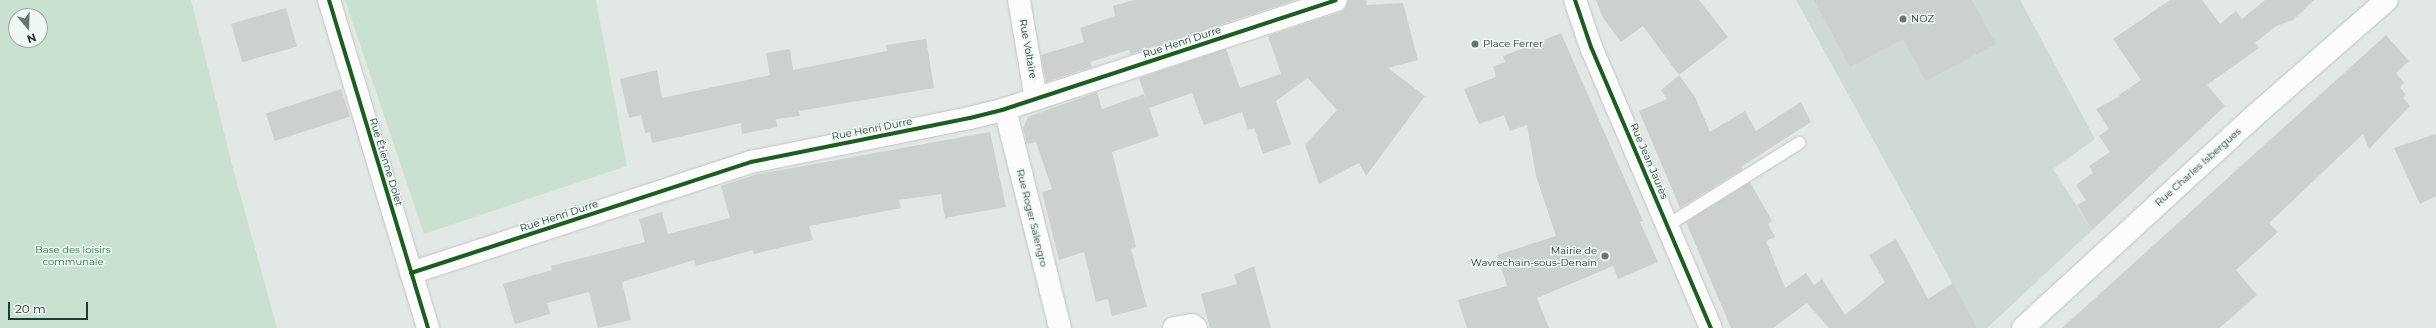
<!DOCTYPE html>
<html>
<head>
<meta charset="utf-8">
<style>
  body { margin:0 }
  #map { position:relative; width:2436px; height:328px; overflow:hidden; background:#e2e8e5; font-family:Montserrat,sans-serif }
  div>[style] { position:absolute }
  .built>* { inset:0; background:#cfd9d5 }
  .green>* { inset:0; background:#cae1d2 }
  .building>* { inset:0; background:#ccd1cf; transform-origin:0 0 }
  .roads { filter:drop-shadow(0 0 1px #bfc5c2) drop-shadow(0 0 1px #bfc5c2) }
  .service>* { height:12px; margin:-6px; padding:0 6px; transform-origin:6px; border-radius:6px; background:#fbfcfb }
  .minor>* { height:22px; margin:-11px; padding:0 11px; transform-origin:11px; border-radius:11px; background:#fbfcfb }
  .secondary>* { height:22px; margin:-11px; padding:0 11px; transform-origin:11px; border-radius:11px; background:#fbfcfb }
  .cycleway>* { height:4px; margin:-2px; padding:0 2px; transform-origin:2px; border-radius:2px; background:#1b5e20 }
  .dots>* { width:11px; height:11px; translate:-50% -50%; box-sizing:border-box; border:2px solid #eff7f3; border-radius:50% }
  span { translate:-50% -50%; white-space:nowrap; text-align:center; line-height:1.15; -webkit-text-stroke:3px #eff7f3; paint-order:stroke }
  .poi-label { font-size:10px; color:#203b34 }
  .left { translate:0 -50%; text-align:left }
  .right { translate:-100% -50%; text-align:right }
  .street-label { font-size:10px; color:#203b34 }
  .park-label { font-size:10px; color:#297247 }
  .north { position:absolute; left:8px; top:8px; width:40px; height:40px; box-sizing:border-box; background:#eff7f3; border:1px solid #9caca7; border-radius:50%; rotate:161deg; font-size:11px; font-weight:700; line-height:16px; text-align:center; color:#203b34 }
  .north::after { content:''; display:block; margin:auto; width:14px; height:18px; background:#647872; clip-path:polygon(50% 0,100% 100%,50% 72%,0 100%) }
  .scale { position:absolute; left:8px; top:302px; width:80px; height:18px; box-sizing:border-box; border:2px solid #203b34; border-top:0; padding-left:5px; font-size:12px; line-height:14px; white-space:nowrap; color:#203b34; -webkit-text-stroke:3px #eff7f3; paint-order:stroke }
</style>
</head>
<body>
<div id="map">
  <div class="built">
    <div style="clip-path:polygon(1796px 0,2020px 0,2095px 139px,2053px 169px,2092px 230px,1987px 328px,1977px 328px)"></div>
  </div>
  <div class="green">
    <div style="clip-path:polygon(evenodd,0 0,191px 0,232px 165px,277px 328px,0 328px,0 0,16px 16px,40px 16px,40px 40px,16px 40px,16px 16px)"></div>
    <div style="clip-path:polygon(345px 0,596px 0,627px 166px,424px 234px)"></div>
  </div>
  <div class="building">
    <div style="clip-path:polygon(1134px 0,1296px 0,1131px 54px,1129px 50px,1090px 62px,1092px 67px,1046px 82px,1041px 55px,1084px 42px,1080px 28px,1115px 16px,1113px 6px)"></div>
    <div style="clip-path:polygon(1348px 0,1366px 0,1367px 5px,1403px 3px,1418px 60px,1388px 68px,1425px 96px,1366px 176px,1359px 163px,1319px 184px,1305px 145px,1337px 110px,1308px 78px,1276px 101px,1291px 144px,1263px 154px,1254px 128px,1248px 130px,1242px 112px,1204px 125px,1192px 93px,1149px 108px,1139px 78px,1226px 49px,1240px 88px,1281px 74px,1268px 36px,1340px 12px,1346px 8px)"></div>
    <div style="clip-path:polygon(1596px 0,1699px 0,1728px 37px,1679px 75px,1643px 26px,1621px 42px,1603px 18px)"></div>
    <div style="clip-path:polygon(1814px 0,1972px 0,1996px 44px,1926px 81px,1903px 39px,1850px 67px)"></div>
    <div style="clip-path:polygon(2170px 0,2202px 0,2220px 24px,2236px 11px,2242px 19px,2265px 0,2314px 0,2293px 20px,2276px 26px,2255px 43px,2259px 48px,2207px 85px,2225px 106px,2092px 230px,2077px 205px,2086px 200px,2076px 185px,2093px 173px,2089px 166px,2110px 152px,2099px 136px,2109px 129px,2096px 109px,2120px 96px,2119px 95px,2141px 80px,2113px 39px)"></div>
    <div style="left:286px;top:8px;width:40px;height:57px;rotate:74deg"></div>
    <div style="clip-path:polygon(1561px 33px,1643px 221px,1640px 222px,1658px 262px,1618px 279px,1613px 266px,1537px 298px,1549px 328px,1467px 328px,1458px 300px,1507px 286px,1497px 255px,1556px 236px,1536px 176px,1527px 125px,1510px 131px,1504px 115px,1479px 124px,1464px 89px,1496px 77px,1493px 67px,1505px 62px,1503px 56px)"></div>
    <div style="clip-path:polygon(2386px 35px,2409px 61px,2396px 73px,2404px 83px,2400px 87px,2406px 95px,2403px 98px,2410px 106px,2369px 149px,2363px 134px,2269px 223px,2278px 232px,2236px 270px,2257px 295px,2231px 318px,2219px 328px,2062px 328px)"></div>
    <div style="clip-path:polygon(926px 39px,934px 88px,799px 111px,800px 116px,776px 119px,777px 127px,742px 134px,741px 123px,652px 143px,650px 132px,645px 133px,641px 115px,629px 118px,620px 79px,657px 70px,662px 98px,770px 75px,766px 53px,790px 49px,793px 70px,887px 51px,886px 45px)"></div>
    <div style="clip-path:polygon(1679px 75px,1695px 97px,1710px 132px,1745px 111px,1756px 131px,1801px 102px,1811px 122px,1741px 167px,1743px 169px,1680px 208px,1639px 111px,1667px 99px,1661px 90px)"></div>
    <div style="left:341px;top:89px;width:29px;height:79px;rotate:72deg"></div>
    <div style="clip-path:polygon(1097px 92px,1102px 109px,1144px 94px,1159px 136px,1112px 152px,1136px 247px,1131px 249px,1147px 307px,1112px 316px,1108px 299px,1096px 302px,1084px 252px,1059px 260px,1042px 192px,1052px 189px,1036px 142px,1027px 144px,1023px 128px,1028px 117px)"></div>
    <div style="clip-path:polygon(990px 132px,1006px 207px,945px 218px,941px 194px,899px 200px,901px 208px,809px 226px,813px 240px,754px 254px,753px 250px,696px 266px,694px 260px,622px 282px,631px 320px,598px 328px,589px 292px,547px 303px,550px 314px,515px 324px,503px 284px,552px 270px,551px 266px,645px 242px,639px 219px,662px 212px,668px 234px,730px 218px,721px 186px,754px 175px)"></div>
    <div style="clip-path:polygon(2436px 134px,2436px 196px,2420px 204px,2394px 148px)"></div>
    <div style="clip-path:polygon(1750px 182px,1772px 221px,1768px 224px,1775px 237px,1766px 241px,1785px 288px,1806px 273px,1814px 285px,1822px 279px,1845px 315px,1885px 282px,1869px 255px,1896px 239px,1928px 299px,1953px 283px,1977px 328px,1829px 328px,1807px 303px,1773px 328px,1731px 328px,1686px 222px)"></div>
    <div style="clip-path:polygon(1254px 266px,1271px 328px,1210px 328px,1201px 294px,1237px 284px,1234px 275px)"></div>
  </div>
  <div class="roads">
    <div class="service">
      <div style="left:1668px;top:225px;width:155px;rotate:-32deg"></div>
    </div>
    <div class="minor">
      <div style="left:329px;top:0;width:343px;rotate:73.2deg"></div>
      <div style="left:1019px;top:0;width:100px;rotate:80.3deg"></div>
      <div style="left:1575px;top:0;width:50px;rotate:71.2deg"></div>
      <div style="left:1591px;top:47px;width:306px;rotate:66.9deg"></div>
      <div style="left:1005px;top:109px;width:226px;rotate:75.9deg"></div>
      <div style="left:411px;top:273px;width:358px;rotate:-18.1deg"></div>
      <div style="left:751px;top:162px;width:223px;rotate:-11.4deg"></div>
      <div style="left:970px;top:118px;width:36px;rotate:-14deg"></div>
      <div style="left:1005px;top:109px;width:348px;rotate:-18.2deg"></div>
      <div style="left:1174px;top:328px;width:18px;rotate:-9deg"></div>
      <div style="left:1192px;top:325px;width:5px;rotate:37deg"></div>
    </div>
    <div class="secondary">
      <div style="left:2023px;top:328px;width:311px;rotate:-42.5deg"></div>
      <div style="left:2252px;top:118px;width:179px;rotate:-41.2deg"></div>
    </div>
  </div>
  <div class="cycleway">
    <div style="left:329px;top:0;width:343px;rotate:73.2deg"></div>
    <div style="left:1575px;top:0;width:50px;rotate:71.2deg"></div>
    <div style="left:1591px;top:47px;width:306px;rotate:66.9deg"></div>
    <div style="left:411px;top:273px;width:358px;rotate:-18.1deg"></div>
    <div style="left:751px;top:162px;width:223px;rotate:-11.4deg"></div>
    <div style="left:970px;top:118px;width:36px;rotate:-14deg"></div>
    <div style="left:1005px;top:109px;width:348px;rotate:-18.2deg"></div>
  </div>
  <div class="dots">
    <div style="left:1903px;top:19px;background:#647872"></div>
    <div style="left:1475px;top:44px;background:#647872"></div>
    <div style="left:1605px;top:256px;background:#647872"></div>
  </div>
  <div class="poi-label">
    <span class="left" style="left:1911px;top:19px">NOZ</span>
    <span class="left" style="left:1483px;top:44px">Place Ferrer</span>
    <span class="right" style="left:1597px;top:256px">Mairie de<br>Wavrechain-sous-Denain</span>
  </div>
  <div class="street-label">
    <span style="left:1182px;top:42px;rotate:-18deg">Rue Henri Durre</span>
    <span style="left:1028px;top:49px;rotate:80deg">Rue Voltaire</span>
    <span style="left:872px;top:129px;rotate:-11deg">Rue Henri Durre</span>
    <span style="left:1649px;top:161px;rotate:67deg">Rue Jean Jaurès</span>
    <span style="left:386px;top:162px;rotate:73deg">Rue Étienne Dolet</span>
    <span style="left:2198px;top:167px;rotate:-42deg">Rue Charles Isbergues</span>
    <span style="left:559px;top:216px;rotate:-18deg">Rue Henri Durre</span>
    <span style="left:1032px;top:218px;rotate:76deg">Rue Roger Salengro</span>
  </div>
  <div class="park-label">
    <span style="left:73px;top:255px">Base des loisirs<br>communale</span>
  </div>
  <div class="north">N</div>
  <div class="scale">20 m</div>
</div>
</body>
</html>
